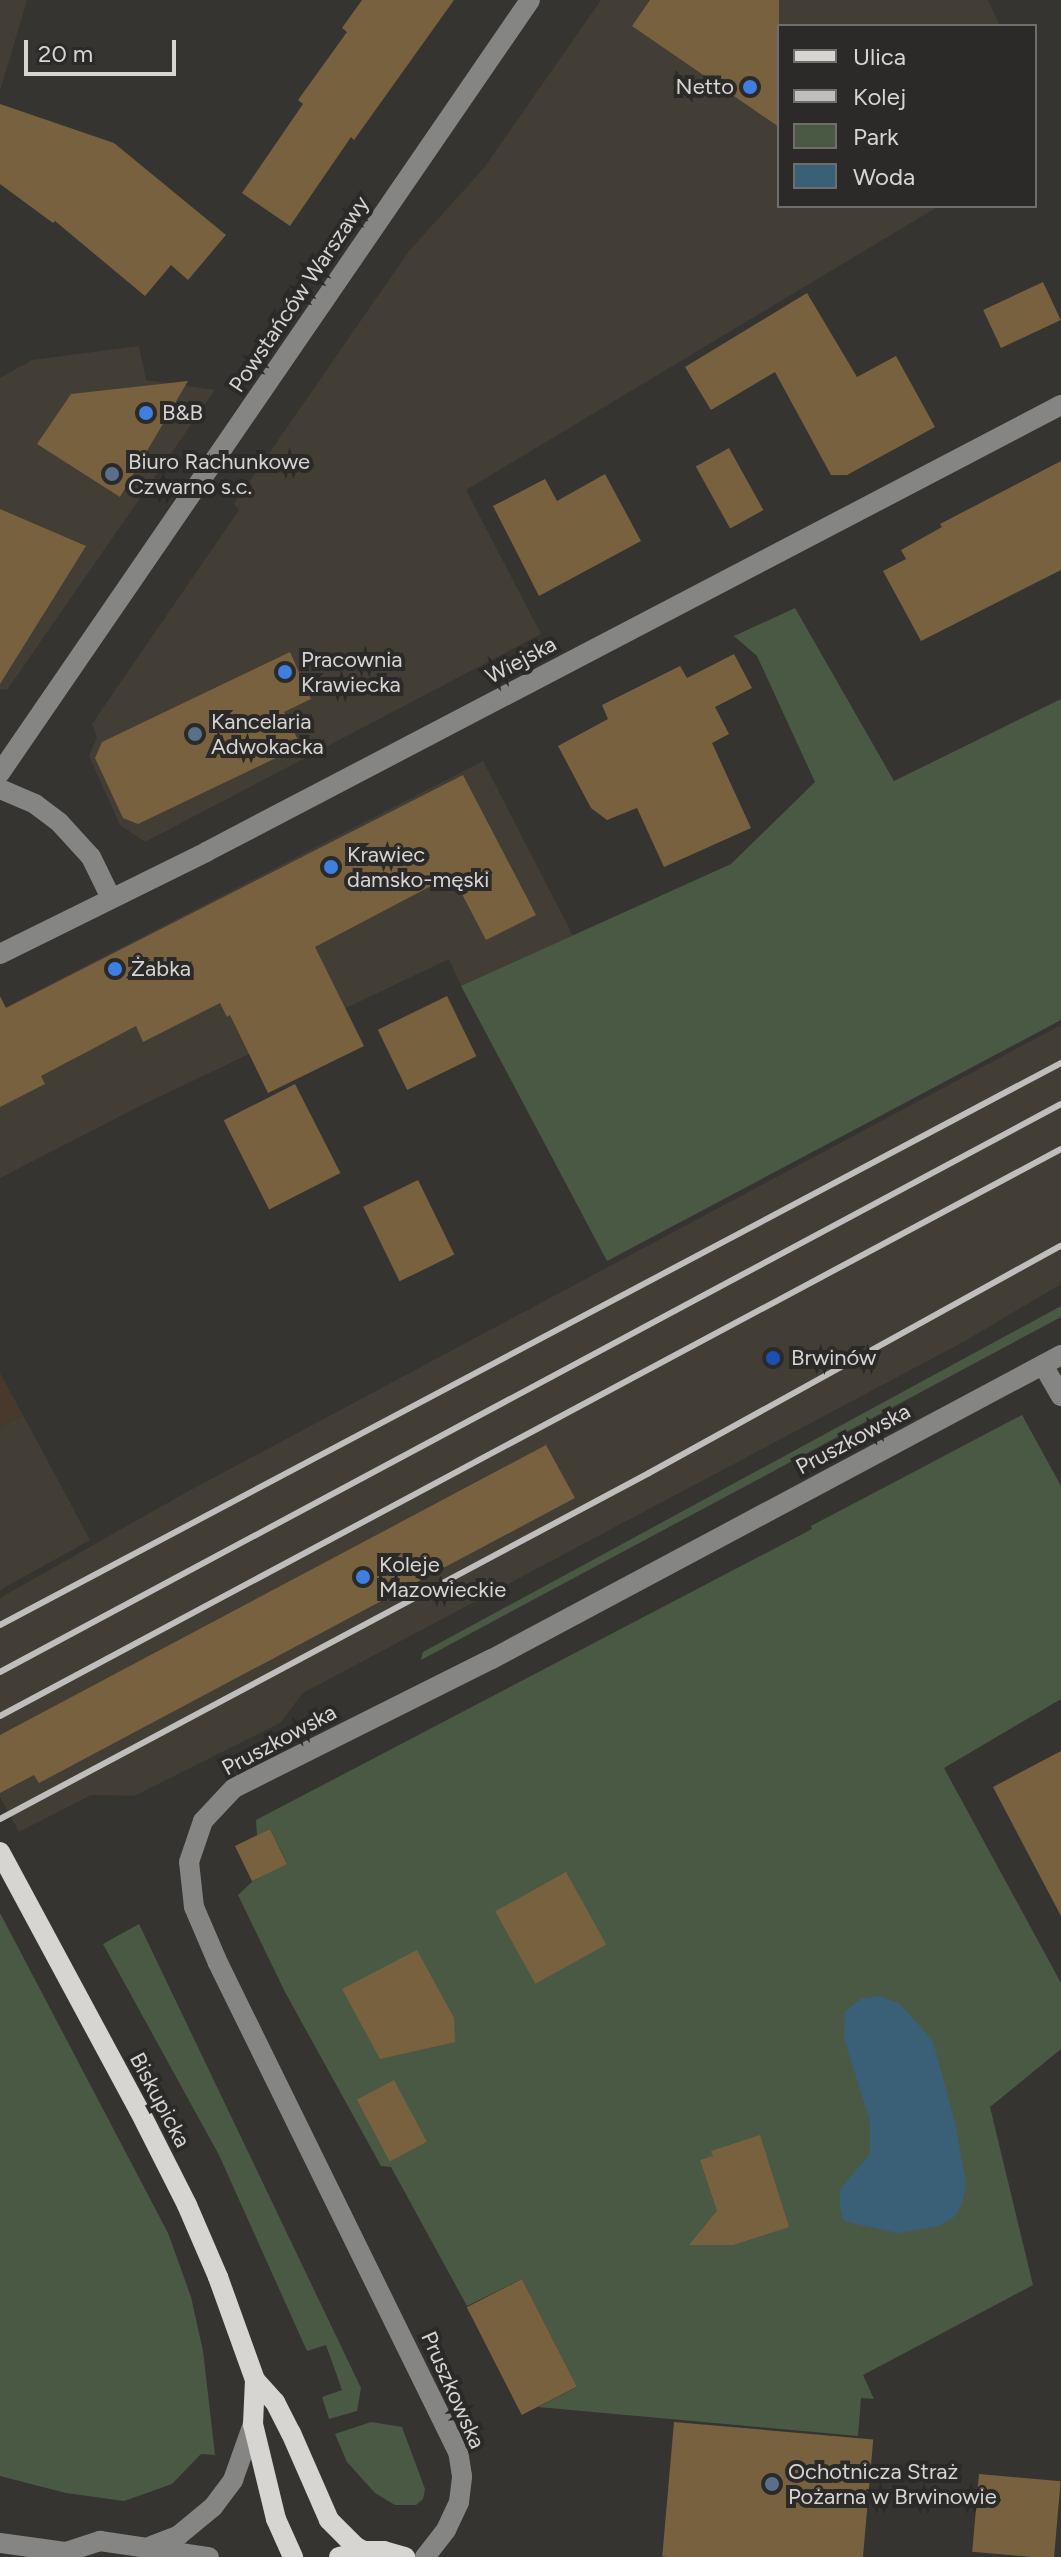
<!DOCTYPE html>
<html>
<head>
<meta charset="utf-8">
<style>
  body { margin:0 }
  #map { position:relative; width:1061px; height:2557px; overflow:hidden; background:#363431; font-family:Figtree,sans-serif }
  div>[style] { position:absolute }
  .built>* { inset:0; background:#423d35 }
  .industrial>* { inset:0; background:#48392c }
  .green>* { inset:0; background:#4a5944 }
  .water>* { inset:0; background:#396077 }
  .building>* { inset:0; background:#78613f; transform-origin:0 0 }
  .minor>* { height:20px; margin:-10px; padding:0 10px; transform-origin:10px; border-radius:10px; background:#858583 }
  .major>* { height:20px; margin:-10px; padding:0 10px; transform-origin:10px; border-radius:10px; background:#d6d5d2 }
  .rail>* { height:6px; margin:-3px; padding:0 3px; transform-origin:3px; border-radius:3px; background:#bfbebc }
  .dots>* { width:22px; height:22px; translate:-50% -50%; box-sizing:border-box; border:4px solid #2c2a28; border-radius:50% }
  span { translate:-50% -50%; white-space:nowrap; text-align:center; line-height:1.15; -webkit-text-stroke:8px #2c2a28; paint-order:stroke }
  .poi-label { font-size:22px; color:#d6d5d3 }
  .right { translate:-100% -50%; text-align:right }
  .left { translate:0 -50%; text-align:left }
  .street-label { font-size:22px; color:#d6d5d3 }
  .legend { position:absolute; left:777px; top:24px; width:260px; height:184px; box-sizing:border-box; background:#2c2a28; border:2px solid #706e6c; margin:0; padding:10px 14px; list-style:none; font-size:24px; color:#d6d5d3 }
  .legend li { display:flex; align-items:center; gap:16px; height:40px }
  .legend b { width:40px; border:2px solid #706e6c }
  .scale { position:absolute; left:24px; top:40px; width:152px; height:36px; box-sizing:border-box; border:4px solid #d6d5d3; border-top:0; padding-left:10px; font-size:24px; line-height:28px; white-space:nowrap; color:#d6d5d3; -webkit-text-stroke:6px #2c2a28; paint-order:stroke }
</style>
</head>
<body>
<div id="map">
  <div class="built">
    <div style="clip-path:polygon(0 0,27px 0,0 91px)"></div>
    <div style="clip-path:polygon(601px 0,988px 0,1000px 26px,779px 26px,779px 206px,939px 206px,466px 490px,541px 634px,145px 842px,120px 825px,89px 756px,97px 737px,92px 724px,239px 510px,234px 504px,409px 251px,484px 168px)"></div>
    <div style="clip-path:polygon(139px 346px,146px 380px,215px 390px,7px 690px,0 689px,0 378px,32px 360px)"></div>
    <div style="clip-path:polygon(483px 761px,573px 936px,461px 986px,449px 959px,140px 1106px,0 1178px,0 1010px)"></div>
    <div style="clip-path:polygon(1061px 1025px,1061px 1284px,965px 1341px,303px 1693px,280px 1723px,134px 1796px,91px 1795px,19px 1832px,0 1797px,0 1598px,185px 1493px)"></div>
    <div style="clip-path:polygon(23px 1415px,90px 1540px,0 1590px,0 1428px)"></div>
  </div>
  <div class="industrial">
    <div style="clip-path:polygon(0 1373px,23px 1415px,0 1428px)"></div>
  </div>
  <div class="green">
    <div style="clip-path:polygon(795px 608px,894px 781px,1061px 699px,1061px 1020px,607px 1261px,461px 986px,731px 864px,815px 782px,757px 656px,734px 636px)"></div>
    <div style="clip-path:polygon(1061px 1306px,1061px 1317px,421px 1660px,423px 1652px)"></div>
    <div style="clip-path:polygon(1022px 1415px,1061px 1486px,1061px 1699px,944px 1768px,1061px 1983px,1061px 2049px,990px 2107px,1033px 2285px,863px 2375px,874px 2399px,861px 2398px,858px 2436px,538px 2407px,577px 2387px,522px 2279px,467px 2306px,391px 2167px,381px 2166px,285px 1992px,238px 1895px,253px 1881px,287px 1863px,270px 1829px,257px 1836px,256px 1820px,812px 1529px,811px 1526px)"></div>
    <div style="clip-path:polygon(0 1913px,168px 2233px,191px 2297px,203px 2351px,215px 2455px,201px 2454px,172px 2484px,124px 2501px,66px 2493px,0 2476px)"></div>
    <div style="clip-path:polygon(139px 1924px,361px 2388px,357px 2411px,329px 2419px,322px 2397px,342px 2390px,326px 2345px,307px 2351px,219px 2155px,103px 1944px)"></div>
    <div style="clip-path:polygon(371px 2422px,402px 2427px,425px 2489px,423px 2499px,416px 2505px,395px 2505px,375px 2493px,347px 2462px,335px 2434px)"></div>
  </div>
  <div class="water">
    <div style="clip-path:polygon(879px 1996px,900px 2004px,933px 2041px,955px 2123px,966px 2183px,962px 2204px,954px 2217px,939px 2226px,898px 2233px,844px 2221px,840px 2208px,840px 2189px,870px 2154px,870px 2121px,844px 2039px,845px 2011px,861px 1999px)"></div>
  </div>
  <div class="building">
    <div style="clip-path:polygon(362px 0,454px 0,354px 140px,351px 137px,290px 226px,242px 193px,303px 104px,298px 100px,347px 32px,342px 28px)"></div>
    <div style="clip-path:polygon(650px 0,779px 0,779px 127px,632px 26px)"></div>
    <div style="clip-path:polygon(0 104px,114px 143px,226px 235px,188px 280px,171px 265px,145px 296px,55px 221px,53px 223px,0 184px)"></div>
    <div style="left:1043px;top:282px;width:42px;height:66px;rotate:65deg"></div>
    <div style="clip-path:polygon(807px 293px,857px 377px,896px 356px,935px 427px,847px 475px,831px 475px,775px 372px,711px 410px,685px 367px)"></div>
    <div style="clip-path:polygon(188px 381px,120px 497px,37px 444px,71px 394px)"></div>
    <div style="left:729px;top:448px;width:71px;height:38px;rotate:61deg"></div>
    <div style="clip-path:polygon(1061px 461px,1061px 570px,921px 641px,883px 571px,906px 559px,901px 550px,942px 527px,940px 524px)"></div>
    <div style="clip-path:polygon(605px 474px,641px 541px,539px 596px,493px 506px,545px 479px,557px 501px)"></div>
    <div style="clip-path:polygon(0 509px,86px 546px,0 684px)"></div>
    <div style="clip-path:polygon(290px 652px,311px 699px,284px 712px,301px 746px,138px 824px,123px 818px,95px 758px,102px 742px)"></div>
    <div style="clip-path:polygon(734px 654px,752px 688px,715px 707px,729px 734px,712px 743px,751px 828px,664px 867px,637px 808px,607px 820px,591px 808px,558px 746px,608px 719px,602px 705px,680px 666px,687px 678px)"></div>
    <div style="clip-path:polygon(463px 775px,536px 915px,486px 940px,452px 875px,315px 947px,364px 1046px,268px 1093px,230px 1015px,227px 1017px,220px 1003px,143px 1042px,136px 1026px,41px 1076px,45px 1084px,0 1107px,0 996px,6px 1008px)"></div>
    <div style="left:447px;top:996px;width:67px;height:77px;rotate:64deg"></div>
    <div style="left:295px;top:1084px;width:100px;height:80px;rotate:63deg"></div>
    <div style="left:418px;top:1180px;width:83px;height:61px;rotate:64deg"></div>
    <div style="clip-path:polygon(546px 1445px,575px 1498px,39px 1783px,34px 1775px,0 1793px,0 1735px)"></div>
    <div style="clip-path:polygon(1061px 1751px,1061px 1916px,993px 1787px)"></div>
    <div style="left:270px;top:1829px;width:39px;height:39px;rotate:64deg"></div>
    <div style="left:566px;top:1872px;width:83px;height:81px;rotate:61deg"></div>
    <div style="clip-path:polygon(417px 1950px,454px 2018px,455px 2042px,380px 2059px,342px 1989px)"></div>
    <div style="left:394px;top:2080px;width:70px;height:42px;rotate:62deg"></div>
    <div style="clip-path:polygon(760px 2135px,789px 2227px,733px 2245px,689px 2245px,717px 2211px,700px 2160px,713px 2156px,711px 2151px)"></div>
    <div style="left:522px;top:2279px;width:121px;height:62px;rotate:63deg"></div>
    <div style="left:674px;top:2422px;width:200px;height:135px;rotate:5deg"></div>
    <div style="left:979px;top:2474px;width:82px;height:78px;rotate:5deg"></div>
  </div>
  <div class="minor">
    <div style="left:0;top:773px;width:937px;rotate:-55.56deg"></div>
    <div style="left:0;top:789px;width:38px;rotate:23deg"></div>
    <div style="left:35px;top:804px;width:30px;rotate:37deg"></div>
    <div style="left:59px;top:822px;width:47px;rotate:47.6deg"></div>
    <div style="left:91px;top:857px;width:46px;rotate:64deg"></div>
    <div style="left:0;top:954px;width:230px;rotate:-26.3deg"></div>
    <div style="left:206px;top:852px;width:965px;rotate:-27.6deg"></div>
    <div style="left:1043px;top:1365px;width:36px;rotate:60deg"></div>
    <div style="left:0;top:2543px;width:67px;rotate:7.8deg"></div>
    <div style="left:66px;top:2552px;width:36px;rotate:-18deg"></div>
    <div style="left:100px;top:2541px;width:110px;rotate:8.4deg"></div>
    <div style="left:151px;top:2546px;width:30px;rotate:-21deg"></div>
    <div style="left:179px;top:2535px;width:44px;rotate:-39.5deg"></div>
    <div style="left:213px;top:2507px;width:34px;rotate:-53deg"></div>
    <div style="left:233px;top:2480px;width:59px;rotate:-70.3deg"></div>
    <div style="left:425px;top:2557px;width:34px;rotate:-52deg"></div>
    <div style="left:446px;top:2530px;width:31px;rotate:-65deg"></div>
    <div style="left:459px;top:2502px;width:26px;rotate:-83deg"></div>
    <div style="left:462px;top:2476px;width:24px;rotate:-99deg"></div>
    <div style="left:458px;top:2452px;width:545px;rotate:-116.14deg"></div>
    <div style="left:218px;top:1963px;width:61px;rotate:-113.2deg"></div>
    <div style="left:194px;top:1907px;width:45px;rotate:-96.3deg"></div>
    <div style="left:189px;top:1862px;width:43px;rotate:-71.1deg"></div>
    <div style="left:203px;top:1821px;width:45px;rotate:-46.8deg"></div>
    <div style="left:234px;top:1788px;width:288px;rotate:-26.6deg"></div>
    <div style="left:492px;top:1659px;width:645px;rotate:-28.11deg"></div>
  </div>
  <div class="major">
    <div style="left:0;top:1852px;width:293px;rotate:61.7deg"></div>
    <div style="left:139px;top:2110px;width:106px;rotate:63.2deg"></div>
    <div style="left:187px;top:2205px;width:78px;rotate:66.7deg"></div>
    <div style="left:218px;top:2277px;width:109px;rotate:70.2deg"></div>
    <div style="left:255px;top:2380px;width:44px;rotate:92.6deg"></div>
    <div style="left:253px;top:2424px;width:98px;rotate:76.4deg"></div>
    <div style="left:276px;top:2519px;width:42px;rotate:65.9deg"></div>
    <div style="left:255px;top:2380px;width:30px;rotate:48deg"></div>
    <div style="left:275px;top:2402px;width:35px;rotate:63deg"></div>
    <div style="left:291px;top:2433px;width:95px;rotate:66.4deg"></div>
    <div style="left:329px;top:2520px;width:38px;rotate:45deg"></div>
    <div style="left:356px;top:2547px;width:9px;rotate:27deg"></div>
    <div style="left:339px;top:2557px;width:26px;rotate:-13deg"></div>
    <div style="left:364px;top:2551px;width:20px"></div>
    <div style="left:384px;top:2551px;width:22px;rotate:16deg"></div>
  </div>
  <div class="rail">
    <div style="left:0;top:1625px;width:1201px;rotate:-27.91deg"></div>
    <div style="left:0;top:1672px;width:1203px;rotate:-28.16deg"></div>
    <div style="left:0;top:1716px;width:1203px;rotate:-28.12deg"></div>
    <div style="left:0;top:1819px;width:735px;rotate:-28.06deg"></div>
    <div style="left:649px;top:1473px;width:470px;rotate:-28.9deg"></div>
  </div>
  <div class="dots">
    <div style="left:750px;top:87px;background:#3f7fe0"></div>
    <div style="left:146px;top:413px;background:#3f7fe0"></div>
    <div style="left:112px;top:474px;background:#5c6f8a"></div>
    <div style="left:285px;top:672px;background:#3f7fe0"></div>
    <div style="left:195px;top:734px;background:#5c6f8a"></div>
    <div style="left:331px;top:867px;background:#3f7fe0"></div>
    <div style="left:115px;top:969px;background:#3f7fe0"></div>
    <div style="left:773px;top:1358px;background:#1a4fb4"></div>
    <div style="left:363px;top:1577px;background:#3f7fe0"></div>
    <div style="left:772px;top:2484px;background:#5c6f8a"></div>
  </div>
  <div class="poi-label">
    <span class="right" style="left:734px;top:87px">Netto</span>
    <span class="left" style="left:162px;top:413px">B&amp;B</span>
    <span class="left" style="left:128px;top:474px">Biuro Rachunkowe<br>Czwarno s.c.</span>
    <span class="left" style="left:301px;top:672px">Pracownia<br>Krawiecka</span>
    <span class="left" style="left:211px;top:734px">Kancelaria<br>Adwokacka</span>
    <span class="left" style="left:347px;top:867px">Krawiec<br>damsko-męski</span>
    <span class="left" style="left:131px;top:969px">Żabka</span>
    <span class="left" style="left:791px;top:1358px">Brwinów</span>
    <span class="left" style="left:379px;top:1577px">Koleje<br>Mazowieckie</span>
    <span class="left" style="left:788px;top:2484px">Ochotnicza Straż<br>Pożarna w Brwinowie</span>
  </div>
  <div class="street-label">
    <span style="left:299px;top:294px;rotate:-56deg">Powstańców Warszawy</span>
    <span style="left:521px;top:660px;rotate:-28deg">Wiejska</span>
    <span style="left:853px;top:1439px;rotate:-28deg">Pruszkowska</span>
    <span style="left:279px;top:1740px;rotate:-28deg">Pruszkowska</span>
    <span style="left:160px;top:2100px;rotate:62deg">Biskupicka</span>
    <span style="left:453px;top:2390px;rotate:66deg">Pruszkowska</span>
  </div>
  <ul class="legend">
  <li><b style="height:10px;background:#d6d5d2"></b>Ulica</li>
  <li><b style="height:10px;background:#bfbebc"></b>Kolej</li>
  <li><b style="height:22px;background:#4a5944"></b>Park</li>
  <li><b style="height:22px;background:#396077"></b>Woda</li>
  </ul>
  <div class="scale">20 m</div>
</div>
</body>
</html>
